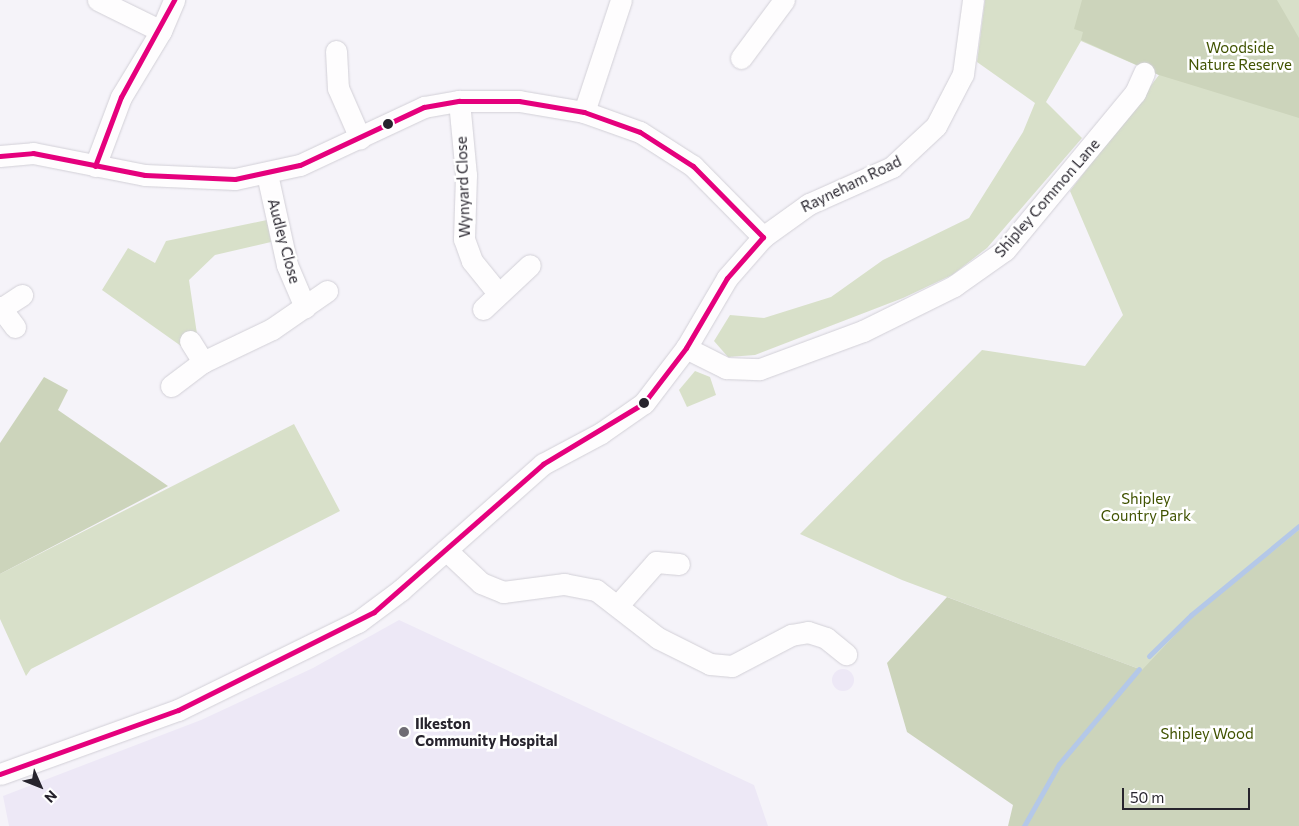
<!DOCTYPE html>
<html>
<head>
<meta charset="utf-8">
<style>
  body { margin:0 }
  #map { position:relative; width:1299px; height:826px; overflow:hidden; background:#f5f3f9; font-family:Commissioner,sans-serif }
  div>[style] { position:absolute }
  .built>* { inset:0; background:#ede8f6 }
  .round { border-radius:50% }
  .green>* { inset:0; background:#d8e0c9 }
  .forest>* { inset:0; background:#ccd4bb }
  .stream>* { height:5px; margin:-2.5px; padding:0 2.5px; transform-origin:2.5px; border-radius:2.5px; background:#b4c8e8 }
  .roads { filter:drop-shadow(0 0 1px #d2d0d7) drop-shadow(0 0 1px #d2d0d7) }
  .minor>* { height:21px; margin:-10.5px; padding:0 10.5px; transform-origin:10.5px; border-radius:10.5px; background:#fefdfe }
  .bus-1>* { height:5px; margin:-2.5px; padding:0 2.5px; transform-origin:2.5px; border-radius:2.5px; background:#e5007d }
  .dots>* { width:14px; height:14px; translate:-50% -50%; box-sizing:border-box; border:2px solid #fff; border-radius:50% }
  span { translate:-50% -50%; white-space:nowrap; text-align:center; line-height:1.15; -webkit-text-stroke:5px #fff; paint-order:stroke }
  .park-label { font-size:15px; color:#415302 }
  .street-label { font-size:15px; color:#27242d }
  .poi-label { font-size:15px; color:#27242d; font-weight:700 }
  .left { translate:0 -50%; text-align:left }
  .north { position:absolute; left:15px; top:761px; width:50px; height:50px; -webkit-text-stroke:4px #fff; paint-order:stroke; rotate:134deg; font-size:14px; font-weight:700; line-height:20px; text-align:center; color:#27242d }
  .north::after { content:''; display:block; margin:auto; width:18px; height:22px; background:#27242d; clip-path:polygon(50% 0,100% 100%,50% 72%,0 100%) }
  .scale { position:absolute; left:1122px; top:788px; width:128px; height:22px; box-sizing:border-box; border:2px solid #27242d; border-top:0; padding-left:6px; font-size:15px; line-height:18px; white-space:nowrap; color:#27242d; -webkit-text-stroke:4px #fff; paint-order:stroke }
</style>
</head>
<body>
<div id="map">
  <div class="built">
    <div style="clip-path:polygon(399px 620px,754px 785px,768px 826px,9px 826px,3px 796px,201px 720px,313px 668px)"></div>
    <div class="round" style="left:832px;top:669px;width:22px;height:22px"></div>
  </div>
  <div class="green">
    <div style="clip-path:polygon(985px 0,1299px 0,1299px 826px,1142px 670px,902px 580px,800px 534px,982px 350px,1085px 366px,1123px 315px,1070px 191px,1159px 75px,1081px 41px,1046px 102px,1082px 138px,987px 248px,952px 275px,903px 298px,755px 355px,728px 357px,714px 341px,730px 315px,764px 318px,831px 297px,883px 260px,969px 218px,1023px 132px,1035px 103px,977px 62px)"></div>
    <div style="clip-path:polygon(267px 220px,271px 242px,215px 255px,189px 280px,197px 334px,181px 346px,102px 290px,128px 248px,155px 263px,166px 241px)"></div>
    <div style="clip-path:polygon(695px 371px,710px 377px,716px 395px,687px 407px,679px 390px)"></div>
    <div style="clip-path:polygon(294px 424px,340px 511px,31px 669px,26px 676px,0 619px,0 574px)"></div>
  </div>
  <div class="forest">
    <div style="clip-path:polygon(1082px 0,1277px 0,1299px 38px,1299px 118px,1159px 75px,1081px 40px,1083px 32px,1074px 29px)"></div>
    <div style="clip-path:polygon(44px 377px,68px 390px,58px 410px,168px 486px,0 574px,0 443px)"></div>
    <div style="clip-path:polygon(1299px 530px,1299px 826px,1008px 826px,1013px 805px,907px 732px,887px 663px,947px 597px,1142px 670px,1190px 619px)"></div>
  </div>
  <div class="stream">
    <div style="left:1149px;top:656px;width:59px;rotate:-44.3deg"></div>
    <div style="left:1191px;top:615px;width:140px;rotate:-39.5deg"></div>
    <div style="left:1024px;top:826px;width:71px;rotate:-60.6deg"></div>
    <div style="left:1059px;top:764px;width:124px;rotate:-49.9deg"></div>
  </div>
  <div class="roads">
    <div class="minor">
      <div style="left:98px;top:0;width:70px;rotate:26.2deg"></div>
      <div style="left:336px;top:51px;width:37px;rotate:87deg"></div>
      <div style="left:338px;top:88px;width:55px;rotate:66.3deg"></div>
      <div style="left:741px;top:58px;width:72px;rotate:-53.4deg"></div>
      <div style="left:459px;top:101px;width:74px;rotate:84.6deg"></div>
      <div style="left:466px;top:175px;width:64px;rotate:91.8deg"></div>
      <div style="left:464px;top:239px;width:23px;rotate:70deg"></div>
      <div style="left:472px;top:261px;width:40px;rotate:51deg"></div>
      <div style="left:584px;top:112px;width:118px;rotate:-71.7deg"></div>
      <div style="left:0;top:156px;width:33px;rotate:-5deg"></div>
      <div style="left:33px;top:153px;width:114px;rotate:11.1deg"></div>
      <div style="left:145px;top:175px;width:90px;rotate:2.5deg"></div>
      <div style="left:235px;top:179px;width:66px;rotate:-12.2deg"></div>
      <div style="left:300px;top:165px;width:137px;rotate:-25.1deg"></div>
      <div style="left:424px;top:107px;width:36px;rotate:-10deg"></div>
      <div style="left:459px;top:101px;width:60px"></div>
      <div style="left:519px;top:101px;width:66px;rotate:9.6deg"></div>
      <div style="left:584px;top:112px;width:59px;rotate:19.7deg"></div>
      <div style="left:640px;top:132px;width:63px;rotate:32.7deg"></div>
      <div style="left:693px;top:166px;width:100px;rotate:45.4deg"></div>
      <div style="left:95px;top:166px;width:74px;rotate:-69.4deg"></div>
      <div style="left:121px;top:97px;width:77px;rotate:-58.8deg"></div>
      <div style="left:161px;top:31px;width:34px;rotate:-67deg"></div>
      <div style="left:267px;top:174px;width:93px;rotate:77.6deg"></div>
      <div style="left:287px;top:265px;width:46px;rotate:66.8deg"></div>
      <div style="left:0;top:307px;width:25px;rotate:53deg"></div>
      <div style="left:2px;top:308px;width:24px;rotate:-33deg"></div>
      <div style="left:483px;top:309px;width:64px;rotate:-43.1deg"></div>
      <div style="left:190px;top:341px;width:25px;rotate:58deg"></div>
      <div style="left:686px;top:348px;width:45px;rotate:26.6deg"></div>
      <div style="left:726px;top:368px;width:34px;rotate:2deg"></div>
      <div style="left:760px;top:369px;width:110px;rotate:-20.3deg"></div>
      <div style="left:863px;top:331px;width:102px;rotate:-26.3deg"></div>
      <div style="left:954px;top:286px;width:62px;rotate:-35.2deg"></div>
      <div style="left:1005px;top:250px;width:204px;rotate:-50.4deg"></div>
      <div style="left:1135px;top:93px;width:22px;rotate:-66deg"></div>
      <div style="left:171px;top:386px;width:40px;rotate:-37deg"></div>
      <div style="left:203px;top:362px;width:76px;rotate:-25.6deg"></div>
      <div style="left:272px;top:329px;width:67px;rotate:-34.6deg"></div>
      <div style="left:446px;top:550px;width:48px;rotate:43.3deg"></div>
      <div style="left:481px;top:583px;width:24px;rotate:22deg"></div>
      <div style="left:503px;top:592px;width:62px;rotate:-7.5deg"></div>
      <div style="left:564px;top:584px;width:33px;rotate:11deg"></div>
      <div style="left:596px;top:590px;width:78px;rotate:37.7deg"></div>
      <div style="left:658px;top:638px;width:58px;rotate:26.6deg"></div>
      <div style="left:710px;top:664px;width:22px;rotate:5deg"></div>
      <div style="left:732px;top:666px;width:67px;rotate:-27.7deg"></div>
      <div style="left:791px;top:635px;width:17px;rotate:-10deg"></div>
      <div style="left:808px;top:632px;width:19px;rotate:18deg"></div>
      <div style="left:826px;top:638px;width:26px;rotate:39deg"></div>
      <div style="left:619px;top:604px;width:56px;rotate:-48.6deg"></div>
      <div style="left:656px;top:562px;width:23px;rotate:5deg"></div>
      <div style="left:0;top:774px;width:189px;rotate:-19.8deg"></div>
      <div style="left:178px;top:710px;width:200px;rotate:-26.1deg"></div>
      <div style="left:358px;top:622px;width:54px;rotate:-36.7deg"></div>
      <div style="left:401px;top:590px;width:190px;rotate:-41.6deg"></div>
      <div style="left:543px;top:464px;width:66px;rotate:-28.1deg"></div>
      <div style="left:601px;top:433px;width:52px;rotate:-34.9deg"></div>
      <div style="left:644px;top:403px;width:69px;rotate:-52.6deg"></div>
      <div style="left:686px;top:348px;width:81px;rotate:-59.6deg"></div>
      <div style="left:727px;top:278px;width:55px;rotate:-48.7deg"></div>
      <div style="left:763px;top:237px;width:57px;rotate:-35.7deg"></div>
      <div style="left:809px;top:204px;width:91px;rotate:-24deg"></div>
      <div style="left:892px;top:167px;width:60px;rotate:-43deg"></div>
      <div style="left:936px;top:126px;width:59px;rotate:-62.6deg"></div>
      <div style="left:963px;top:74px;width:75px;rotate:-82.3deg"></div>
    </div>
  </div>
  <div class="bus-1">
    <div style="left:0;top:156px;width:33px;rotate:-5deg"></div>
    <div style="left:33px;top:153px;width:114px;rotate:11.1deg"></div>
    <div style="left:145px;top:175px;width:90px;rotate:2.5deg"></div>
    <div style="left:235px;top:179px;width:66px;rotate:-12.2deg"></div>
    <div style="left:300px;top:165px;width:137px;rotate:-25.1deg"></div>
    <div style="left:424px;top:107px;width:36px;rotate:-10deg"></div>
    <div style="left:459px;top:101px;width:60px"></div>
    <div style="left:519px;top:101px;width:66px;rotate:9.6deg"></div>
    <div style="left:584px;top:112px;width:59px;rotate:19.7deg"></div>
    <div style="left:640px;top:132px;width:63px;rotate:32.7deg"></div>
    <div style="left:693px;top:166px;width:100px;rotate:45.4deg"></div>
    <div style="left:763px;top:237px;width:55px;rotate:131.3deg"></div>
    <div style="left:727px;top:278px;width:81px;rotate:120.4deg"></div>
    <div style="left:686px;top:348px;width:69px;rotate:127.4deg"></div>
    <div style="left:644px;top:403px;width:118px;rotate:148.9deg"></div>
    <div style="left:543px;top:464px;width:225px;rotate:138.8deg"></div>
    <div style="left:374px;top:612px;width:219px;rotate:153.4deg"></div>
    <div style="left:178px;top:710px;width:189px;rotate:160.2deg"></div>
    <div style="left:95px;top:166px;width:74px;rotate:-69.4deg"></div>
    <div style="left:121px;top:97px;width:111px;rotate:-61.3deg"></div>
  </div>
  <div class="dots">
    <div style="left:388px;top:124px;background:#27242d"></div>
    <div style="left:644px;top:403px;background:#27242d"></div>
    <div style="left:404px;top:732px;background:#6f6c74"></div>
  </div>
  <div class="park-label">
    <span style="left:1240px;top:56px">Woodside<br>Nature Reserve</span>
    <span style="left:1146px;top:507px">Shipley<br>Country Park</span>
    <span style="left:1207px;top:734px">Shipley Wood</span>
  </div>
  <div class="street-label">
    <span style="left:851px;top:184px;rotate:-26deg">Rayneham Road</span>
    <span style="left:463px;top:187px;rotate:-92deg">Wynyard Close</span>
    <span style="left:1047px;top:198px;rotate:-49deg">Shipley Common Lane</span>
    <span style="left:284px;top:241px;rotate:75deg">Audley Close</span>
  </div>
  <div class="poi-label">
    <span class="left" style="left:415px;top:732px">Ilkeston<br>Community Hospital</span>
  </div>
  <div class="north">N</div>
  <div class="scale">50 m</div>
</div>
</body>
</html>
